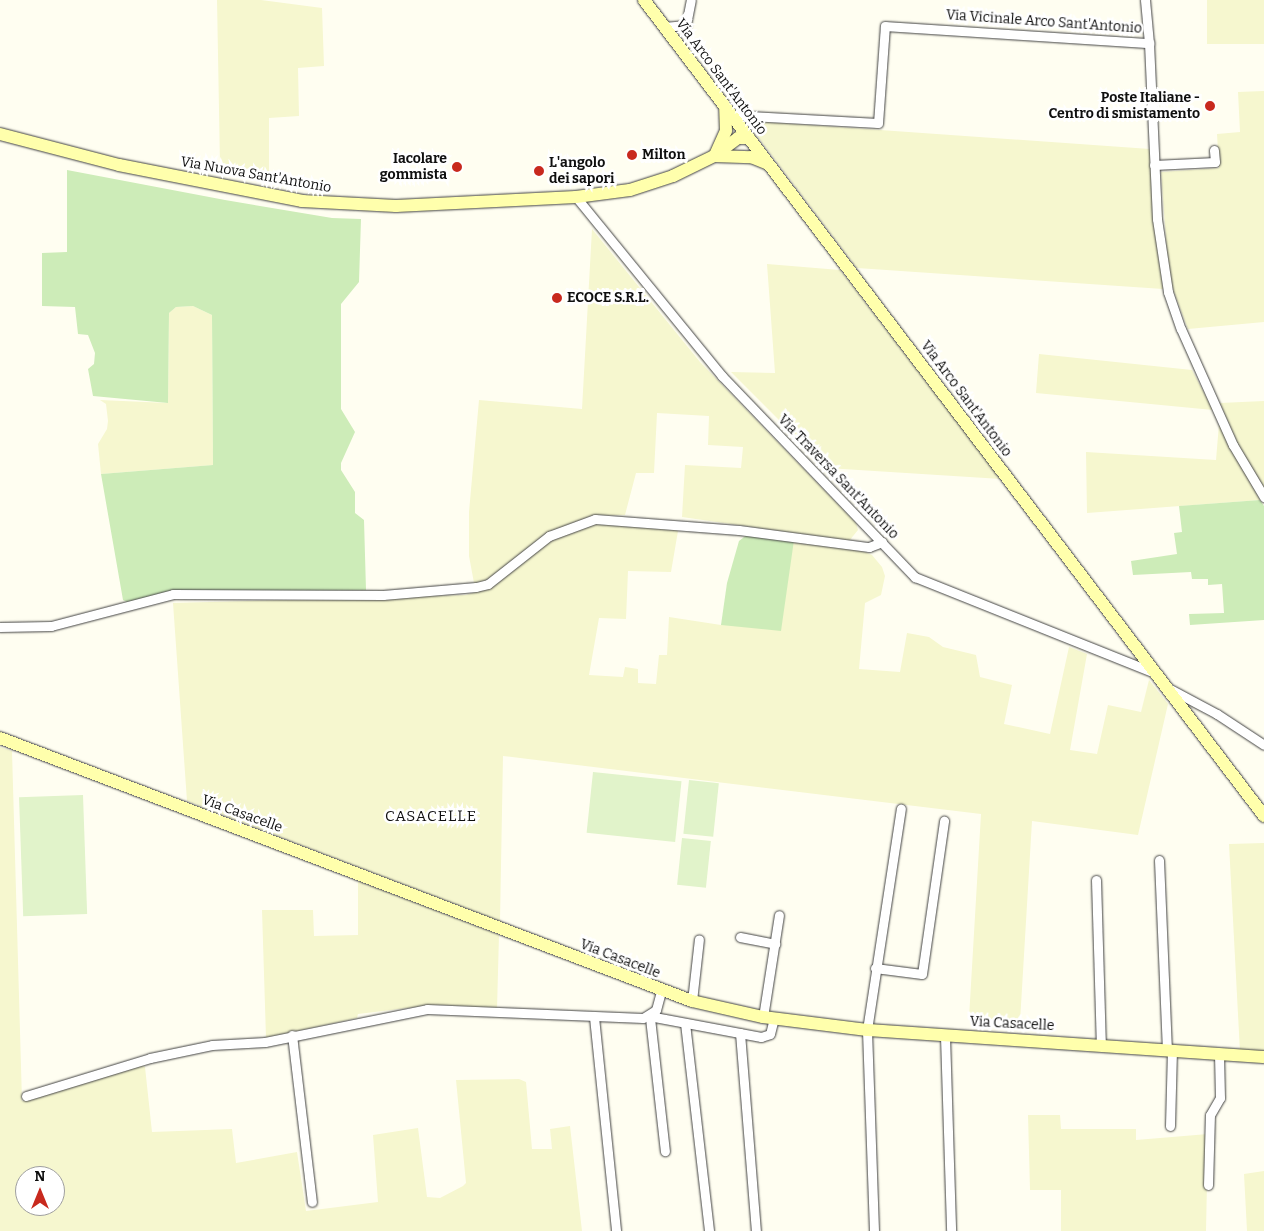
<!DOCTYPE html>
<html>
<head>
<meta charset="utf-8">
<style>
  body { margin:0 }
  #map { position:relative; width:1264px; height:1231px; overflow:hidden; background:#fffef1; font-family:Bitter,serif }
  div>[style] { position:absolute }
  .farmland>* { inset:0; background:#f6f7cf; transform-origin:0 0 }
  .green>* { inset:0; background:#cdecb8 }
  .pitch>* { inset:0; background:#e1f3ca; transform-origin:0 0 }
  .roads { filter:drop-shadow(0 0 1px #424242) drop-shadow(0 0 1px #424242) }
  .street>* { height:9px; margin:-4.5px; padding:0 4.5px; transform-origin:4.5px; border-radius:4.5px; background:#fff }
  .secondary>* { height:12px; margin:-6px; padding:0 6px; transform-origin:6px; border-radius:6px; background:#ffffac }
  .dots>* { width:14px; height:14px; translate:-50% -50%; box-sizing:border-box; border:2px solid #fff; border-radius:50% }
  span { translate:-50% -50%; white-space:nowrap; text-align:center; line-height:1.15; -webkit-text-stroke:5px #fff; paint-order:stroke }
  .street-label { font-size:14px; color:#0f0f0f }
  .poi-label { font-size:14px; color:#0f0f0f; font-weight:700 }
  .right { translate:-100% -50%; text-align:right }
  .left { translate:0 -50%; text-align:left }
  .neighbourhood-label { font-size:15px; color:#0f0f0f; letter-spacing:1px }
  .north { position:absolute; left:15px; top:1166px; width:50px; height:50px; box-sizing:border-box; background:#fff; border:1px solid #9f9f9f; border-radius:50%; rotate:0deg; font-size:14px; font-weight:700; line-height:20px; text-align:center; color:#0f0f0f }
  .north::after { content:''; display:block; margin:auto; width:18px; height:22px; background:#c8291e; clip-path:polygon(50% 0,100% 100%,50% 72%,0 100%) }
</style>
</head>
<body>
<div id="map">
  <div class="farmland">
    <div style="clip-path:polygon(217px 0,261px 0,322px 8px,324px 66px,298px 68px,299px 116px,269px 118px,269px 175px,220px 165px)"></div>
    <div style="left:1207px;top:0;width:57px;height:44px"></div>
    <div style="clip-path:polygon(1264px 91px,1264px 322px,1188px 329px,1169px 279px,1161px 172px,1219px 168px,1217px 134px,1240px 132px,1238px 92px)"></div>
    <div style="clip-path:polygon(767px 122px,1150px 149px,1154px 218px,1163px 289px,857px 268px,752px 129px)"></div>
    <div style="clip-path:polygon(592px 229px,700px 362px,856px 523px,858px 530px,849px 541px,682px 517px,685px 465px,741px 468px,743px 447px,708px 445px,709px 416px,657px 413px,654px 473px,636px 473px,625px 515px,591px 516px,557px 530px,488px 581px,474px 583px,469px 556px,469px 512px,479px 400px,582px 409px)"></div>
    <div style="clip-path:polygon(767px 264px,840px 270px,1001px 479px,827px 468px,731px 372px,775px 373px)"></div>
    <div style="clip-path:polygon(193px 306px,212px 315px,213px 465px,101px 474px,98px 444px,107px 429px,108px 421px,106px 404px,100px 400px,168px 403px,169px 313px,176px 307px)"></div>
    <div style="clip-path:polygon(1039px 354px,1192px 370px,1213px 410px,1036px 393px)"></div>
    <div style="clip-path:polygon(1264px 401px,1264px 488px,1241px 451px,1220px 403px)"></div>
    <div style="clip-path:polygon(1219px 424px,1260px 500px,1087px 513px,1086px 452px,1216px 460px)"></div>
    <div style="clip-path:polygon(594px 521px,674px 527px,678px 531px,671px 572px,628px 571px,626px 619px,599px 618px,589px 675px,623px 677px,625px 667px,638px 669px,638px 683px,656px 684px,659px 655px,667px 655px,669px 617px,721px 625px,794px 540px,863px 551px,872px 555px,882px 567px,885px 576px,881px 595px,865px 603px,859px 669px,900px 672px,907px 633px,929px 637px,943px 647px,976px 655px,980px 677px,1012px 685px,1004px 724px,1050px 734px,1069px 647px,1087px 654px,1070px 750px,1097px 754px,1108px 705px,1141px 712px,1149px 680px,1168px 704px,1138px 835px,1032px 821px,1020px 1022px,969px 1018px,981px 814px,503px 756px,500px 921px,187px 801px,173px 603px,466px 595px,490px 587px,553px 538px)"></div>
    <div style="clip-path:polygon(evenodd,0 747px,12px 751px,22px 1101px,141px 1065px,145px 1067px,152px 1132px,232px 1129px,236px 1163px,297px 1152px,306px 1211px,378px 1202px,373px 1135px,418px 1128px,427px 1197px,440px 1198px,463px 1186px,466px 1183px,456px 1080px,519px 1079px,526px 1082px,532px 1149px,552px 1149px,550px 1129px,570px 1126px,582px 1231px,0 1231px,0 747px,25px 1176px,55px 1176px,55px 1206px,25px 1206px,25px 1176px)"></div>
    <div style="clip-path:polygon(1264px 843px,1264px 1053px,1240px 1052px,1229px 844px)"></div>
    <div style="clip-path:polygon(358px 881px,499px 935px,497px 1009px,444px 1005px,416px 1007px,358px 1014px,357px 1018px,266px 1038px,262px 910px,313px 910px,314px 936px,358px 935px)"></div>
    <div style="clip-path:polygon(1028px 1115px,1060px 1115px,1061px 1129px,1136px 1129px,1136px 1140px,1208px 1134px,1206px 1231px,1061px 1231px,1061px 1190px,1030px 1190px)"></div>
    <div style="clip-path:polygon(1264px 1171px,1264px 1231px,1247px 1231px,1244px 1174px)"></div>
  </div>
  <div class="green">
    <div style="clip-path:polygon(67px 170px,225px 200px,332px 218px,361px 219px,359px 282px,341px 304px,341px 409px,355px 432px,341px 463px,341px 470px,355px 492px,355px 513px,364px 520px,366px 590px,173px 592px,127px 602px,123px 600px,101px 474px,213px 465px,212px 315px,193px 306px,176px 307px,169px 313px,168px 403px,93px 396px,88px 369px,94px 364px,95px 353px,88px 335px,78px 334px,75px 307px,42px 306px,42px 253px,67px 252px)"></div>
    <div style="clip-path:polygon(1260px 500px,1264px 506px,1264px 620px,1190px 625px,1189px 614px,1224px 613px,1222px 584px,1208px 585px,1208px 579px,1192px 579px,1191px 572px,1133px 575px,1131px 561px,1177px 554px,1174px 533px,1182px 532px,1179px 506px)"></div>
    <div style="clip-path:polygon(748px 534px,794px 540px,781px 631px,721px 625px,727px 583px,739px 541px)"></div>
  </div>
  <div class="pitch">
    <div style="left:593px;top:772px;width:89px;height:61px;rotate:6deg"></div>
    <div style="left:689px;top:780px;width:30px;height:54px;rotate:6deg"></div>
    <div style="left:83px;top:795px;width:119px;height:64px;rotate:88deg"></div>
    <div style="left:682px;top:838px;width:29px;height:47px;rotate:6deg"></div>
  </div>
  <div class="roads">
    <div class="street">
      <div style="left:1145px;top:0;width:43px;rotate:84.7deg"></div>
      <div style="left:664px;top:27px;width:22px;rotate:-5deg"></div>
      <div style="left:686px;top:25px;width:25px;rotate:-79deg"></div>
      <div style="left:731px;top:115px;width:147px;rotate:3.1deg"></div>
      <div style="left:878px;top:123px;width:97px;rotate:-85.9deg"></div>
      <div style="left:885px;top:26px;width:265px;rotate:3.7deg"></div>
      <div style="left:1149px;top:43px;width:176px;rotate:87.4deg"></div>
      <div style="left:1157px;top:219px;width:74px;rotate:81.4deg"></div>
      <div style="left:1168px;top:292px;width:39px;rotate:71deg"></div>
      <div style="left:1181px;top:329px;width:127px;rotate:65.9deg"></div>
      <div style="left:1233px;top:445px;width:61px;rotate:59.2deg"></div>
      <div style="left:1154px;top:165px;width:61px;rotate:-2.8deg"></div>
      <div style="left:1215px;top:162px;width:12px;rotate:-95deg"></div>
      <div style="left:576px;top:197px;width:231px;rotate:50.8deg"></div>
      <div style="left:722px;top:376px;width:279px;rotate:46.2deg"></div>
      <div style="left:915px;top:577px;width:258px;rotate:21.8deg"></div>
      <div style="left:0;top:627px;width:51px;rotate:-1.1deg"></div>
      <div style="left:51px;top:626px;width:126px;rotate:-14.7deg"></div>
      <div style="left:173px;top:594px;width:210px;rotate:0.3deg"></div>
      <div style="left:383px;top:595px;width:93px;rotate:-4.9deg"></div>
      <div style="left:476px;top:587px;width:12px;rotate:-14deg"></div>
      <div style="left:488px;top:584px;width:78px;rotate:-38.2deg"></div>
      <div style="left:549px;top:536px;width:49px;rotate:-20.3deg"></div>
      <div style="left:595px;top:519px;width:144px;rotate:4.4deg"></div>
      <div style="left:739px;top:530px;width:131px;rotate:7.5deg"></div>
      <div style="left:869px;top:547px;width:14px;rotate:-21deg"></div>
      <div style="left:1170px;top:689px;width:53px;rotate:28deg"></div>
      <div style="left:1217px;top:714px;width:56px;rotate:33.4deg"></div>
      <div style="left:1159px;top:860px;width:189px;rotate:87.6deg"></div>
      <div style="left:1096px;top:880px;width:164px;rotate:88.3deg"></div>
      <div style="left:740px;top:937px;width:36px;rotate:11deg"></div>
      <div style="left:875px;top:968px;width:47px;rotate:7.3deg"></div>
      <div style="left:922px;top:974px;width:155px;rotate:-81.8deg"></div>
      <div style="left:692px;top:1001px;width:62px;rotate:-83.6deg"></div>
      <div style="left:649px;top:1016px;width:114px;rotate:10.6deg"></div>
      <div style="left:761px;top:1037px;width:9px;rotate:-18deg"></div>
      <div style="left:770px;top:1034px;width:16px;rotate:-76deg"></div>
      <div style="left:594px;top:1017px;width:215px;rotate:84.1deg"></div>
      <div style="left:763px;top:1017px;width:103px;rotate:-81.1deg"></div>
      <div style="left:650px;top:1018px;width:134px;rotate:83.6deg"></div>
      <div style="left:685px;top:1023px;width:209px;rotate:83.4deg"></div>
      <div style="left:740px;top:1033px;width:199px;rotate:85.4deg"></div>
      <div style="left:292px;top:1035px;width:168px;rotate:83.2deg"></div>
      <div style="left:945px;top:1036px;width:195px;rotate:88.2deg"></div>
      <div style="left:26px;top:1096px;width:130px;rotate:-17deg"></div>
      <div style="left:150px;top:1058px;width:63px;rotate:-11.8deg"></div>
      <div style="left:212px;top:1045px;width:53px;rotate:-3.2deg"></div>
      <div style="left:265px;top:1042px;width:165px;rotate:-11.5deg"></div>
      <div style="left:427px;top:1009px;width:216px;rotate:2.4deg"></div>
      <div style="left:643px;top:1018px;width:15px;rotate:-32deg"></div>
      <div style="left:656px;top:1010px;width:20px;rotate:-75deg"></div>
      <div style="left:1170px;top:1126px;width:76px;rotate:-88.5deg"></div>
      <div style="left:1208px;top:1185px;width:70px;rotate:-88.4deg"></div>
      <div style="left:1210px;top:1115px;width:20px;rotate:-60deg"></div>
      <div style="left:1220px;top:1098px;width:44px;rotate:-91.3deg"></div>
      <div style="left:874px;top:1231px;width:201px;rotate:-92deg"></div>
      <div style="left:867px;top:1030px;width:224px;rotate:-81.3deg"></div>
    </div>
    <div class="secondary">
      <div style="left:644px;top:0;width:1025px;rotate:52.77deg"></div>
      <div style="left:0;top:134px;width:123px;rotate:14.6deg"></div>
      <div style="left:119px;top:165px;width:187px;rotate:11.1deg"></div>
      <div style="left:302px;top:201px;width:94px;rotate:3deg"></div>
      <div style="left:396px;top:206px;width:180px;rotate:-2.9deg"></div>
      <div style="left:576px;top:197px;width:54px;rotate:-7.4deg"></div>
      <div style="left:630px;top:190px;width:45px;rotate:-18deg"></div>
      <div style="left:673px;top:176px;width:46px;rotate:-26deg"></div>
      <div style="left:714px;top:156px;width:30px;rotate:-37deg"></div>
      <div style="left:738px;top:138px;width:11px"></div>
      <div style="left:716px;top:153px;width:24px;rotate:-66deg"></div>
      <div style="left:726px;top:131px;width:23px;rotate:-92deg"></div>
      <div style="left:714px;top:156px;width:37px;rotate:2deg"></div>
      <div style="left:751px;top:157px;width:18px;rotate:22deg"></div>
      <div style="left:0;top:738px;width:740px;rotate:20.81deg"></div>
      <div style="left:692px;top:1001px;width:73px;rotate:12.7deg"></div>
      <div style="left:763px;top:1017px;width:105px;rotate:7.1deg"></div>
      <div style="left:867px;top:1030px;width:398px;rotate:3.9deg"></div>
    </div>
  </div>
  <div class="dots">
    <div style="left:1210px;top:106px;background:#c8291e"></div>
    <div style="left:632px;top:155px;background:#c8291e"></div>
    <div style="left:457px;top:167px;background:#c8291e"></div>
    <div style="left:539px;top:171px;background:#c8291e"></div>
    <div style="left:557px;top:298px;background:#c8291e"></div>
  </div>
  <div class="street-label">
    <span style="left:1044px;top:22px;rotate:4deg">Via Vicinale Arco Sant'Antonio</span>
    <span style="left:721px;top:77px;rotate:53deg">Via Arco Sant'Antonio</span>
    <span style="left:256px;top:175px;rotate:10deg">Via Nuova Sant'Antonio</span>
    <span style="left:966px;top:399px;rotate:53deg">Via Arco Sant'Antonio</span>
    <span style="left:838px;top:477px;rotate:46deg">Via Traversa Sant'Antonio</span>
    <span style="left:242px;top:814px;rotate:20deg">Via Casacelle</span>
    <span style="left:620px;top:959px;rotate:21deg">Via Casacelle</span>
    <span style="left:1012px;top:1024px;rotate:3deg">Via Casacelle</span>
  </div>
  <div class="poi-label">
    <span class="right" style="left:1200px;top:106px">Poste Italiane -<br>Centro di smistamento</span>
    <span class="left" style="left:642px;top:155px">Milton</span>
    <span class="right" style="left:447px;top:167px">Iacolare<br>gommista</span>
    <span class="left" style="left:549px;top:171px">L'angolo<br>dei sapori</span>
    <span class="left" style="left:567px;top:298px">ECOCE S.R.L.</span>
  </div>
  <div class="neighbourhood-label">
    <span style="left:431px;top:817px">CASACELLE</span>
  </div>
  <div class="north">N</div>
</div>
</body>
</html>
